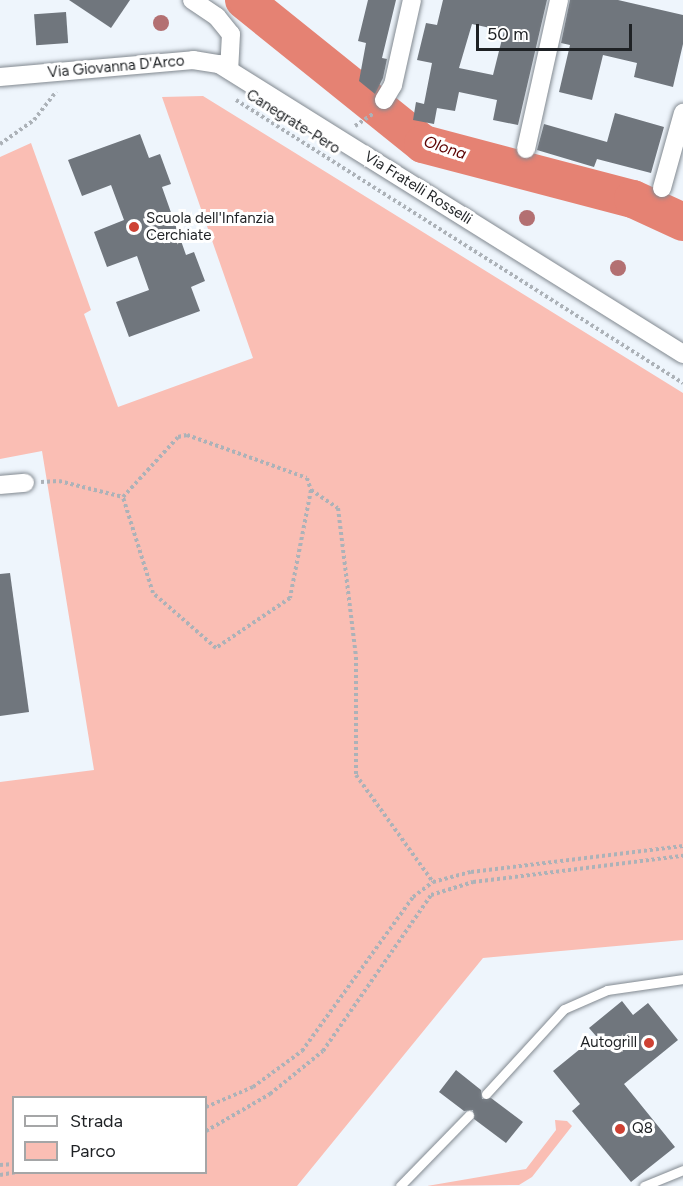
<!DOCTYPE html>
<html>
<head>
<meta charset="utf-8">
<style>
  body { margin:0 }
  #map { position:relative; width:683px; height:1186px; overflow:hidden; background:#eef5fc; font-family:Figtree,sans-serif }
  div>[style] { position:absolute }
  .green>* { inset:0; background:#fabeb4 }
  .river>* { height:38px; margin:-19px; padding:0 19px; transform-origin:19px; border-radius:19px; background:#e58273 }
  .building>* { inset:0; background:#70767d; transform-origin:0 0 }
  .path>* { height:4px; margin-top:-2px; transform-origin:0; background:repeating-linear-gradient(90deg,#acb2b8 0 3px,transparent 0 6px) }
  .roads { filter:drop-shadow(0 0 2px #828990) drop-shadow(0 0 2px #828990) }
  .service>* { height:9px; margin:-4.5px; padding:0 4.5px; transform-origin:4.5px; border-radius:4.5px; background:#fff }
  .minor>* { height:18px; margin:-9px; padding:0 9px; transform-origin:9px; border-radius:9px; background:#fff }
  .trees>* { width:16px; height:16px; margin:-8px; border-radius:50%; background:#b37072 }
  .dots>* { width:16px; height:16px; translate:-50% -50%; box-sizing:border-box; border:3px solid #fff; border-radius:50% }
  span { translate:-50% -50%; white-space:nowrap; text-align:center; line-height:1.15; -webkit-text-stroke:6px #fff; paint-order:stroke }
  .street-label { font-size:15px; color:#1e2124 }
  .poi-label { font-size:15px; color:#1e2124 }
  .left { translate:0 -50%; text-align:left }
  .right { translate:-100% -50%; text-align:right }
  .water-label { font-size:16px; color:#5c0000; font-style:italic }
  .legend { position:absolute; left:12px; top:1096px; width:195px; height:78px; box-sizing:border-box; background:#fff; border:2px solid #a5a6a7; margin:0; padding:8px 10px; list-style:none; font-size:18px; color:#1e2124 }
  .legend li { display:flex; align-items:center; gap:12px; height:30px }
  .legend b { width:30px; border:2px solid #a5a6a7 }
  .scale { position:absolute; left:476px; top:24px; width:156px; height:27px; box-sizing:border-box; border:3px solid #1e2124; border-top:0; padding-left:8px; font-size:18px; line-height:21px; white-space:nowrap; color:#1e2124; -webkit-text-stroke:4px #fff; paint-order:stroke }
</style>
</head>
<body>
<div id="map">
  <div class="green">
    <div style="clip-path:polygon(evenodd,203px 96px,683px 393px,683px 940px,483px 958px,297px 1186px,0 1186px,0 782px,94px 770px,42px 451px,0 459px,0 157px,31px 143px,91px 310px,84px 314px,118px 407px,253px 358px,162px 97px,203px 96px,14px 1098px,206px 1098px,206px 1172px,14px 1172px,14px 1098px)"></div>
    <div style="clip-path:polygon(555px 1120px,567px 1121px,572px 1126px,532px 1177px,519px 1185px,427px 1186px,526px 1169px,556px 1130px)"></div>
  </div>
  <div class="river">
    <div style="left:244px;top:0;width:230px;rotate:38.8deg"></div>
    <div style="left:423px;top:144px;width:217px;rotate:14.7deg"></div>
    <div style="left:633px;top:199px;width:55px;rotate:24.7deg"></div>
  </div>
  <div class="building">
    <div style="clip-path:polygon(69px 0,130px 0,111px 28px)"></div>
    <div style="clip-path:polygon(368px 0,396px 0,382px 58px,387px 59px,383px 78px,375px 94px,359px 81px,366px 43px,358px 41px)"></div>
    <div style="clip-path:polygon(evenodd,443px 0,547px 0,518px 125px,493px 120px,497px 100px,459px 92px,455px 111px,437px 108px,434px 124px,413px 120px,416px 102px,424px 104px,432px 63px,417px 60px,426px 23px,437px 25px,443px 0,472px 24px,504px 31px,493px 75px,459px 68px,472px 24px)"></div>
    <div style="clip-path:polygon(570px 0,618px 0,683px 15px,683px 44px,673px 87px,634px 77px,637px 63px,603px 55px,592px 100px,559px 92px,570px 45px,561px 43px)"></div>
    <div style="left:66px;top:12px;width:31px;height:32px;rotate:86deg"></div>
    <div style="clip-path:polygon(615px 113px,664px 127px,651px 173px,597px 159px,594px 167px,537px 150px,544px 124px,607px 142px)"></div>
    <div style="clip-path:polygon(140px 134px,149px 158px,160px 154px,171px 184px,162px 187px,186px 255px,194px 252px,205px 281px,191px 287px,200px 311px,129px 337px,116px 302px,149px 290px,137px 256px,107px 267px,94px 232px,124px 220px,111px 185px,82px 196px,68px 160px)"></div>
    <div style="clip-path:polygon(10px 573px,29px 712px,0 716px,0 574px)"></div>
    <div style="clip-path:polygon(622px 1001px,633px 1015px,648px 1003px,678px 1040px,624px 1084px,675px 1147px,631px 1182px,572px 1111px,580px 1104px,553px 1071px,596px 1036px,589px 1028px)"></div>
    <div style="clip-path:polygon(456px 1070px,481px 1090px,482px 1099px,491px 1098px,523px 1122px,506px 1143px,474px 1119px,473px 1110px,464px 1111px,439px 1092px)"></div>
  </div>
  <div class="path">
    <div style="left:236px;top:100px;width:529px;rotate:32.34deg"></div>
    <div style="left:355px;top:126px;width:23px;rotate:-34deg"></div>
    <div style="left:0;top:144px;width:42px;rotate:-35.2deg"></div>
    <div style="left:34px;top:120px;width:36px;rotate:-52deg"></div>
    <div style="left:187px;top:435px;width:127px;rotate:19.7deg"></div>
    <div style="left:307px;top:478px;width:13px;rotate:72deg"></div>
    <div style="left:311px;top:490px;width:110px;rotate:101deg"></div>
    <div style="left:290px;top:598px;width:89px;rotate:146deg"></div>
    <div style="left:216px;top:648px;width:84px;rotate:-138.9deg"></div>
    <div style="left:153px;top:593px;width:101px;rotate:-107.4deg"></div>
    <div style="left:123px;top:497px;width:81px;rotate:-47.5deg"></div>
    <div style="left:178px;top:437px;width:9px;rotate:-13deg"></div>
    <div style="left:41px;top:482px;width:18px;rotate:-3deg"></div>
    <div style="left:59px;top:481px;width:66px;rotate:14deg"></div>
    <div style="left:311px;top:490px;width:32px;rotate:34deg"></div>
    <div style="left:338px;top:508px;width:150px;rotate:83.1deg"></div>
    <div style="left:356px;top:657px;width:118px;rotate:90deg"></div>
    <div style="left:356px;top:775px;width:132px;rotate:54.3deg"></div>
    <div style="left:206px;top:1107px;width:51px;rotate:-23.1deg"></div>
    <div style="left:253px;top:1087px;width:61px;rotate:-36.3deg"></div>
    <div style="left:302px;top:1051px;width:190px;rotate:-54.2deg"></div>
    <div style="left:413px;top:897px;width:25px;rotate:-37deg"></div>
    <div style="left:433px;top:882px;width:39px;rotate:-15deg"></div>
    <div style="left:471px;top:872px;width:214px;rotate:-7deg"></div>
    <div style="left:206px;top:1131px;width:74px;rotate:-30deg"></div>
    <div style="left:270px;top:1094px;width:68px;rotate:-39.1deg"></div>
    <div style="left:323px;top:1051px;width:190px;rotate:-55.3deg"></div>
    <div style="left:431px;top:895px;width:44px;rotate:-17.2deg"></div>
    <div style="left:473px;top:882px;width:212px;rotate:-7.1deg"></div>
    <div style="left:0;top:1165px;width:14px;rotate:-4deg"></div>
    <div style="left:0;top:1175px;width:17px;rotate:-10deg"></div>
  </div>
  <div class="roads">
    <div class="service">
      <div style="left:486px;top:1094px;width:115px;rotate:-47.5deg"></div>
      <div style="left:564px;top:1009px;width:47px;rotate:-23.8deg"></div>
      <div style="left:607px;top:990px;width:77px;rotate:-8.2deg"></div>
      <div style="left:400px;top:1186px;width:99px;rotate:-45.8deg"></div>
      <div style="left:644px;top:1186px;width:42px;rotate:-22.3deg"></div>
    </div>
    <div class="minor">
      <div style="left:192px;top:0;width:30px;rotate:34deg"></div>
      <div style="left:217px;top:17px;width:22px;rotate:51deg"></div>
      <div style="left:231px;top:34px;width:36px;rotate:93deg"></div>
      <div style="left:0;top:77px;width:194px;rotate:-5deg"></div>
      <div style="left:193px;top:60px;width:26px;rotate:9deg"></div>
      <div style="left:219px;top:64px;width:547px;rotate:32.01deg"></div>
      <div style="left:384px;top:100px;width:17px;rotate:-59deg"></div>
      <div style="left:393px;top:85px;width:87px;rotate:-77.4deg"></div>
      <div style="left:526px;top:149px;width:153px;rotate:-77.5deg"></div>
      <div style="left:662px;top:188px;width:78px;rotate:-74.4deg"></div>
      <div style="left:0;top:485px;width:25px;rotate:-5deg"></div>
    </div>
  </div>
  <div class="trees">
    <div style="left:161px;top:23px"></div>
    <div style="left:527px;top:218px"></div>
    <div style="left:618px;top:268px"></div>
  </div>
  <div class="dots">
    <div style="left:134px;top:227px;background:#ce4133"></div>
    <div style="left:649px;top:1043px;background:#ce4133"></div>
    <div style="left:620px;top:1129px;background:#ce4133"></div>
  </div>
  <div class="street-label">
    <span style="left:116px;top:67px;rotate:-5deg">Via Giovanna D'Arco</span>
    <span style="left:293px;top:122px;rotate:32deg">Canegrate-Pero</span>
    <span style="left:418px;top:188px;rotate:32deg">Via Fratelli Rosselli</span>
  </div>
  <div class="poi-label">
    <span class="left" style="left:146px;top:227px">Scuola dell'Infanzia<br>Cerchiate</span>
    <span class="right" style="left:637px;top:1043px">Autogrill</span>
    <span class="left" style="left:632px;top:1129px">Q8</span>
  </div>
  <div class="water-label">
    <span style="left:445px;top:148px;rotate:18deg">Olona</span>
  </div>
  <ul class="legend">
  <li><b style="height:8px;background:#fff"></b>Strada</li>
  <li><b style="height:16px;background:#fabeb4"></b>Parco</li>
  </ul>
  <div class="scale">50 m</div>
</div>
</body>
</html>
